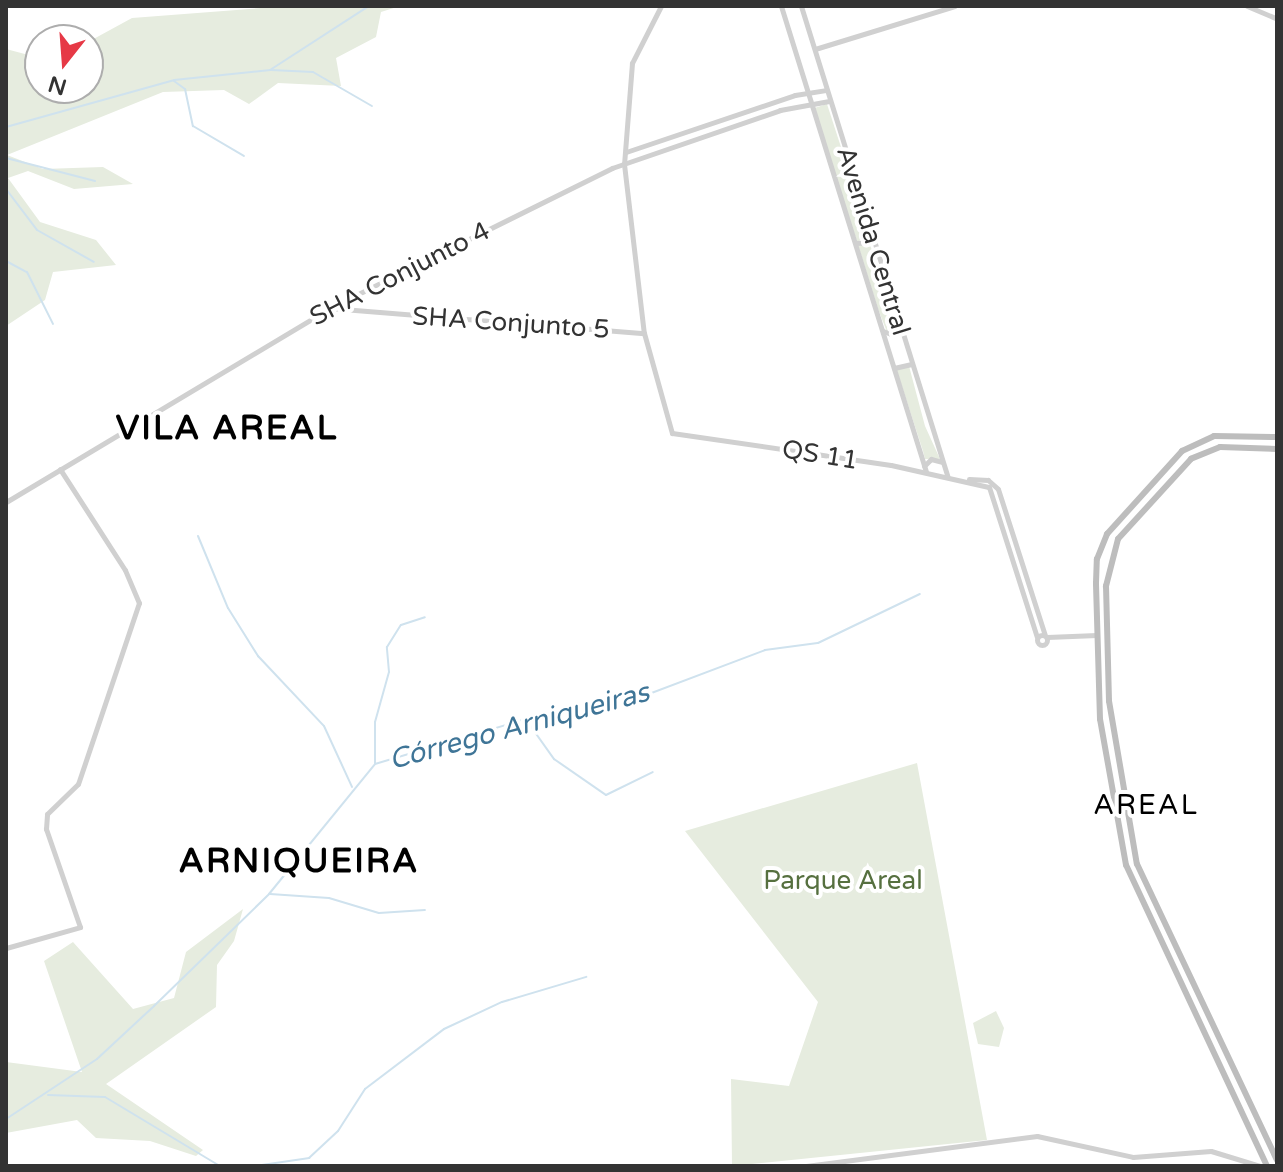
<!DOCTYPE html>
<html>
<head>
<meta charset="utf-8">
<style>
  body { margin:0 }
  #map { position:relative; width:1283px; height:1172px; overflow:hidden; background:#fff; font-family:"Varela Round",sans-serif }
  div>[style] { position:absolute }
  .green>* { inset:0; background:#e6ecdf; transform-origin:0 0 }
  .stream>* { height:2px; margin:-1px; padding:0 1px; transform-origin:1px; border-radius:1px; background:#cfe2ee }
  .tertiary>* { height:5px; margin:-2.5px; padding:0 2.5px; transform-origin:2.5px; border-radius:2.5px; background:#d0d0d0 }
  .tertiary>.ring { margin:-2.5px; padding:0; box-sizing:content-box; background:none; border:5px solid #d0d0d0; border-radius:50% }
  .secondary>* { height:6px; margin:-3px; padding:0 3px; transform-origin:3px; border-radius:3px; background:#bdbdbd }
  span { translate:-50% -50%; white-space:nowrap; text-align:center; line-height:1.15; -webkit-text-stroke:8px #fff; paint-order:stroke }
  .street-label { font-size:26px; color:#333 }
  .park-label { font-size:26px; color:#56703f }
  .water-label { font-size:28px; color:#3f7597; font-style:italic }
  .neighbourhood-label { font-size:28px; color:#000; letter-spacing:2px }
  .district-label { font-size:34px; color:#000; font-weight:700; letter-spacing:2px }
  .frame { position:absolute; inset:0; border:8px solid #333; pointer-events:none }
  .north { position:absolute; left:24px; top:24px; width:80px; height:80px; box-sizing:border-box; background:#fff; border:2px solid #adadad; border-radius:50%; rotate:197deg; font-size:22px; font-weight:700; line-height:32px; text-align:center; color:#333 }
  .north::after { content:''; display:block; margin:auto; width:28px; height:36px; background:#e63946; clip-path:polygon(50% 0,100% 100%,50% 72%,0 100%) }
</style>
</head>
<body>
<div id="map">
  <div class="green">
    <div style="clip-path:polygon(288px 6px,400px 6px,381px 12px,376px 37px,336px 58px,341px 86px,278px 83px,249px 104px,224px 90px,163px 92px,7px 155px,43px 169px,103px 167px,133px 184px,74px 189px,28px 171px,8px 178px,40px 222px,96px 240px,116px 265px,53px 272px,45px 300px,6px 326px,6px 49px,40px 58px,40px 88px,88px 88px,88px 42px,132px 18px)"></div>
    <div style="left:827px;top:104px;width:140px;height:14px;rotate:72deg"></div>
    <div style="clip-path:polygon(869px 242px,898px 325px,893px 332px,887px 332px,878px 309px,858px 245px)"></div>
    <div style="clip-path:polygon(909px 366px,925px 426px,940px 459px,925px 459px,923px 451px,896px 368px)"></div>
    <div style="clip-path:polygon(917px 763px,987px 1140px,732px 1166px,731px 1079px,789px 1086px,818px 1002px,685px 831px)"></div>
    <div style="clip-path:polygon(243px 909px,234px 941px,217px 965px,216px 1007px,106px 1084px,203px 1150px,196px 1156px,150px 1141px,96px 1138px,77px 1120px,6px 1133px,6px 1062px,82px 1072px,44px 961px,73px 942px,133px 1009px,174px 998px,186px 952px)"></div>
    <div style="clip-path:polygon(996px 1011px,1004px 1028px,999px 1047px,978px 1044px,973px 1023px)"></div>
  </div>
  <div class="stream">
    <div style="left:271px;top:70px;width:42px;rotate:2.7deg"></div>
    <div style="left:313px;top:72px;width:68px;rotate:30deg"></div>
    <div style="left:174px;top:81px;width:14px;rotate:36deg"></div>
    <div style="left:185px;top:89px;width:38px;rotate:78deg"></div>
    <div style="left:193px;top:126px;width:59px;rotate:30.5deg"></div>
    <div style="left:6px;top:127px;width:174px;rotate:-15.6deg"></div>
    <div style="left:174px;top:80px;width:97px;rotate:-5.9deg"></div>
    <div style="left:270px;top:70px;width:118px;rotate:-32.9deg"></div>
    <div style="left:6px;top:158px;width:92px;rotate:14.5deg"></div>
    <div style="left:6px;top:189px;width:51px;rotate:52.9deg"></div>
    <div style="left:37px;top:230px;width:65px;rotate:29.3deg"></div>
    <div style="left:6px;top:261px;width:24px;rotate:28deg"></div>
    <div style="left:27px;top:272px;width:58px;rotate:63.4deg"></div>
    <div style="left:198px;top:536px;width:78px;rotate:67.4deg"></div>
    <div style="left:228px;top:608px;width:57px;rotate:58deg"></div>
    <div style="left:258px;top:656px;width:96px;rotate:46.7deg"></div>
    <div style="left:324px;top:726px;width:67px;rotate:65.3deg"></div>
    <div style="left:527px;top:721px;width:47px;rotate:54.6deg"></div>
    <div style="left:554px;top:759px;width:63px;rotate:34.7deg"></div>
    <div style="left:606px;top:795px;width:52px;rotate:-26.1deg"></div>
    <div style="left:375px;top:763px;width:41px;rotate:-90deg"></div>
    <div style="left:375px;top:722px;width:52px;rotate:-74.4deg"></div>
    <div style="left:389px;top:672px;width:25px;rotate:-95deg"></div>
    <div style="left:387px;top:647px;width:26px;rotate:-58deg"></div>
    <div style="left:401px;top:625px;width:25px;rotate:-18deg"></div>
    <div style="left:270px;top:894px;width:59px;rotate:3.9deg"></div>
    <div style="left:329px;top:898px;width:52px;rotate:16.7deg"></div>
    <div style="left:379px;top:913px;width:46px;rotate:-3.7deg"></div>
    <div style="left:48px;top:1095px;width:57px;rotate:2deg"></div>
    <div style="left:105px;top:1097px;width:134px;rotate:31deg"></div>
    <div style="left:6px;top:1119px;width:109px;rotate:-33.4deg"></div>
    <div style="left:97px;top:1059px;width:78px;rotate:-42.9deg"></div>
    <div style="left:154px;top:1006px;width:161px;rotate:-44.2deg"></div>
    <div style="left:269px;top:894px;width:168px;rotate:-50.8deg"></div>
    <div style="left:375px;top:764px;width:158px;rotate:-16.6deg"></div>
    <div style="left:526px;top:719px;width:100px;rotate:-9.2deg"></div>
    <div style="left:625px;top:703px;width:150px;rotate:-20.7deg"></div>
    <div style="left:765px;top:650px;width:53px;rotate:-7.5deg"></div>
    <div style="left:818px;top:643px;width:113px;rotate:-25.7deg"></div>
    <div style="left:255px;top:1166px;width:55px;rotate:-8.4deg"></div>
    <div style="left:309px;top:1158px;width:40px;rotate:-43deg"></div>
    <div style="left:338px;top:1131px;width:50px;rotate:-57.3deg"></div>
    <div style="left:365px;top:1089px;width:99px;rotate:-37.2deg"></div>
    <div style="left:444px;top:1029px;width:64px;rotate:-25deg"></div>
    <div style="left:502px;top:1002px;width:88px;rotate:-16.6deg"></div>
  </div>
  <div class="tertiary">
    <div style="left:661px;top:6px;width:64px;rotate:117deg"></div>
    <div style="left:632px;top:63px;width:101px;rotate:94.5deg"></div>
    <div style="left:624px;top:164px;width:170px;rotate:83.3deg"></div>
    <div style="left:644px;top:333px;width:104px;rotate:74.4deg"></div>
    <div style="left:672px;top:433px;width:221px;rotate:8.3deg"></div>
    <div style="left:891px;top:465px;width:100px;rotate:12.7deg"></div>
    <div style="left:989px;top:487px;width:157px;rotate:72.3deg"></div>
    <div style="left:781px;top:6px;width:488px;rotate:72.7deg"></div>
    <div style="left:801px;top:6px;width:492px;rotate:72.7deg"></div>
    <div style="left:1247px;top:6px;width:33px;rotate:23deg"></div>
    <div style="left:815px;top:49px;width:146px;rotate:-17.1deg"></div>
    <div style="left:626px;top:152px;width:178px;rotate:-18.6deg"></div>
    <div style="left:795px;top:95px;width:31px;rotate:-9deg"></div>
    <div style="left:856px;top:243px;width:17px;rotate:-3deg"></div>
    <div style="left:330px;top:308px;width:315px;rotate:4.6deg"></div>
    <div style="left:883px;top:331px;width:9px;rotate:21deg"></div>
    <div style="left:891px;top:334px;width:11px;rotate:-38deg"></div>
    <div style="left:894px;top:368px;width:18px;rotate:-13deg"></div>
    <div style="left:924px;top:466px;width:10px;rotate:-45deg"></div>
    <div style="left:931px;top:459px;width:11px;rotate:15deg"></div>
    <div style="left:969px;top:479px;width:19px;rotate:3deg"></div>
    <div style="left:988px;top:480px;width:13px;rotate:42deg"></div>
    <div style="left:998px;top:489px;width:153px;rotate:72.2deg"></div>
    <div style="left:6px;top:502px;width:378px;rotate:-30.9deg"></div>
    <div style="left:330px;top:308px;width:315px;rotate:-26.4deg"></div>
    <div style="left:612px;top:168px;width:178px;rotate:-19deg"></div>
    <div style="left:780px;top:110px;width:50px;rotate:-10.4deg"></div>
    <div class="ring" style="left:1037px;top:635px;width:5px;height:5px"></div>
    <div style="left:1047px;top:637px;width:50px;rotate:-2.3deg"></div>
    <div style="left:6px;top:948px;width:77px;rotate:-15.8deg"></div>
    <div style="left:80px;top:927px;width:104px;rotate:-109.1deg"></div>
    <div style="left:46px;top:829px;width:15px;rotate:-86deg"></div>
    <div style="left:47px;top:814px;width:43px;rotate:-44.1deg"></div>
    <div style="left:78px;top:784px;width:191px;rotate:-71.4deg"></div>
    <div style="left:139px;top:603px;width:36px;rotate:-113deg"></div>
    <div style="left:125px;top:570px;width:120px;rotate:-122.8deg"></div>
    <div style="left:806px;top:1166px;width:233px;rotate:-7.4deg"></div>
    <div style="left:1037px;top:1136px;width:98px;rotate:12.3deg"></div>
    <div style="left:1133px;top:1157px;width:78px;rotate:-4.4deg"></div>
    <div style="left:1211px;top:1151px;width:51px;rotate:17deg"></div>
  </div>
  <div class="secondary">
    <div style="left:1277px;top:449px;width:57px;rotate:-178deg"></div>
    <div style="left:1220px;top:447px;width:31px;rotate:158deg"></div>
    <div style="left:1191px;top:459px;width:108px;rotate:132.4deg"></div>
    <div style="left:1118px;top:539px;width:49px;rotate:104.3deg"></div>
    <div style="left:1106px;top:586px;width:115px;rotate:88.5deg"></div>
    <div style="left:1109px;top:701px;width:165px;rotate:80.3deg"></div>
    <div style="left:1137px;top:864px;width:327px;rotate:64.7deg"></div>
    <div style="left:1267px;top:1166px;width:332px;rotate:-115.1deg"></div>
    <div style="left:1126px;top:865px;width:148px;rotate:-100.1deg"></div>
    <div style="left:1100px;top:719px;width:136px;rotate:-91.7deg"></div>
    <div style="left:1096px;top:583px;width:24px;rotate:-88deg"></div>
    <div style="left:1097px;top:559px;width:27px;rotate:-68deg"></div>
    <div style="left:1107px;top:534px;width:112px;rotate:-47.9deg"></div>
    <div style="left:1182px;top:451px;width:35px;rotate:-25deg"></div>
    <div style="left:1214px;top:436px;width:63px;rotate:0.9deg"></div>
  </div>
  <div class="street-label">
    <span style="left:873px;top:241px;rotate:73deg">Avenida Central</span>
    <span style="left:400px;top:274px;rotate:-27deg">SHA Conjunto 4</span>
    <span style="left:511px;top:323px;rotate:4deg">SHA Conjunto 5</span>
    <span style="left:820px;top:455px;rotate:9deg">QS 11</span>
  </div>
  <div class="park-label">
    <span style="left:843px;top:881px">Parque Areal</span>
  </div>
  <div class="water-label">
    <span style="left:519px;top:726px;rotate:-15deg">Córrego Arniqueiras</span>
  </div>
  <div class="neighbourhood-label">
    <span style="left:1146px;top:805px">AREAL</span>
  </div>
  <div class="district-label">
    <span style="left:227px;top:429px">VILA AREAL</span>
    <span style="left:299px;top:862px">ARNIQUEIRA</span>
  </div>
  <div class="frame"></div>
  <div class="north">N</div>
</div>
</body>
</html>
